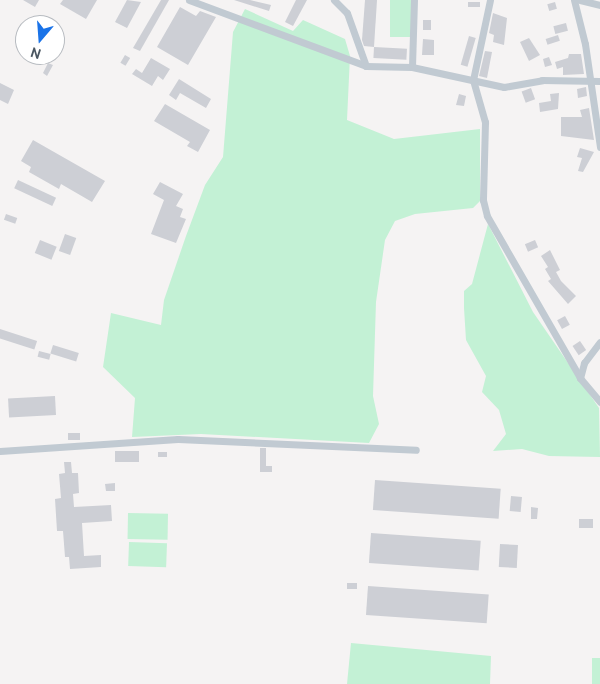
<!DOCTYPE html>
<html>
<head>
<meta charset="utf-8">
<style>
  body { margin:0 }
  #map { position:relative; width:600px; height:684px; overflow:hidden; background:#f5f3f3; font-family:Cabin,sans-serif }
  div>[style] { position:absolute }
  .green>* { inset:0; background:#c3f1d5; transform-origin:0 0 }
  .building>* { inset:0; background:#cdcfd5; transform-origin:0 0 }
  .minor>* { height:7px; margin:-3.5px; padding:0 3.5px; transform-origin:3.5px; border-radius:3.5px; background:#c1cad2 }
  span { translate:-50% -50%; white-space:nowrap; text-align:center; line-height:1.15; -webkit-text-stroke:4.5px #fff; paint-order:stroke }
  .north { position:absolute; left:15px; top:15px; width:50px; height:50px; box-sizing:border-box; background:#fff; border:1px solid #b7bbc0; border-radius:50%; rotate:198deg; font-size:14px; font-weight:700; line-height:20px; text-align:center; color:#4a5661 }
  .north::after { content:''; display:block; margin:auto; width:18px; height:22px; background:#1a73e8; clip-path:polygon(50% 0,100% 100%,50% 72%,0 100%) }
</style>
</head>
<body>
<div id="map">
  <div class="green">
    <div style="left:390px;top:0;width:21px;height:37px"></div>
    <div style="clip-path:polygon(245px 9px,293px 31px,303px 20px,345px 39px,350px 56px,347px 120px,394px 139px,480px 129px,480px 201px,473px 208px,415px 214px,395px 221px,385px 240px,376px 302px,373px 396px,379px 424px,369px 443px,201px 434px,132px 437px,135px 398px,103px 367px,111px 313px,161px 325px,164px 300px,186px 236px,205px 185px,223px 157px,233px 32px)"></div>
    <div style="clip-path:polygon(488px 224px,533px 312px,599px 408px,600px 457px,549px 456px,522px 449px,493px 451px,506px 434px,499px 410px,482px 392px,486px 376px,466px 340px,464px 308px,464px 291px,472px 284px)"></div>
    <div style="left:128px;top:513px;width:40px;height:26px;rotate:1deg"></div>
    <div style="left:129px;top:542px;width:38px;height:24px;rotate:2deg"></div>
    <div style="clip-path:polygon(351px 643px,491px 656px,490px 684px,347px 684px)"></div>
    <div style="left:592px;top:658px;width:8px;height:26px"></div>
  </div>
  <div class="building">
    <div style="clip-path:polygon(23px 0,39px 0,35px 7px)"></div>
    <div style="clip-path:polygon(63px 0,97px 0,86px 19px,60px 4px)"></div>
    <div style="clip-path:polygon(127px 0,141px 2px,127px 28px,115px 22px)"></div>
    <div style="clip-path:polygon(161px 0,169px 0,140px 51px,133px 48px)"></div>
    <div style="clip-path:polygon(234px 0,250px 0,271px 5px,269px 11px)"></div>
    <div style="clip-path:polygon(296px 0,307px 0,293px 26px,285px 22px)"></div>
    <div style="clip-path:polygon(365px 0,377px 0,374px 47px,364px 46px,362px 40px)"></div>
    <div style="left:468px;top:2px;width:12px;height:5px"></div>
    <div style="left:555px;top:2px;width:7px;height:8px;rotate:74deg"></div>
    <div style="clip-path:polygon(180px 7px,196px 16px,200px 11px,216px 17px,188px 65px,157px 47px)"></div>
    <div style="clip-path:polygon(493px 13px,507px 18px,504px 45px,493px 42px,494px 35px,489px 33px)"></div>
    <div style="left:423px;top:20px;width:8px;height:10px"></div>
    <div style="left:566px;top:23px;width:8px;height:13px;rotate:76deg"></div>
    <div style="left:558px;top:35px;width:6px;height:13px;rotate:72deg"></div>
    <div style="left:469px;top:36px;width:7px;height:30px;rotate:16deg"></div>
    <div style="clip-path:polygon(529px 38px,540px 55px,529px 61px,520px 42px)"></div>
    <div style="clip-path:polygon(423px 39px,434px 40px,434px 55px,422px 55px)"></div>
    <div style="left:374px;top:47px;width:33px;height:11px;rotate:3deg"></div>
    <div style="clip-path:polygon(485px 51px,492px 52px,487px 78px,479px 76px)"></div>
    <div style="clip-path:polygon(569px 54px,581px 54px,584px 74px,563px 75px,563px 67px,557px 69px,555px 62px,568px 58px)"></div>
    <div style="left:125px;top:55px;width:6px;height:9px;rotate:31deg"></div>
    <div style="clip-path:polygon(549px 57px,552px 65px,545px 67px,543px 59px)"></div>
    <div style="clip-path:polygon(151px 58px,170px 69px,163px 80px,158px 76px,152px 86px,132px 74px,136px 69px,142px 73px)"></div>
    <div style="clip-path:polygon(48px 63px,53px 65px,47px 76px,43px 73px)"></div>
    <div style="clip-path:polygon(179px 79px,211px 99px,206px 108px,180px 93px,176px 100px,169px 95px)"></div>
    <div style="clip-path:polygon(0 83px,14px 90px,8px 104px,0 100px)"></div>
    <div style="clip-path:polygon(586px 87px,587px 96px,578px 98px,577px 89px)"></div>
    <div style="left:531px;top:88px;width:12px;height:10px;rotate:70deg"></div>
    <div style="clip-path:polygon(559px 93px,558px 109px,540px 112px,539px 103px,551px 101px,550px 94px)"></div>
    <div style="clip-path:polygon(459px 94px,466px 96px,464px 106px,456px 105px)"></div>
    <div style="clip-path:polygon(165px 104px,210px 130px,198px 152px,187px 146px,190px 142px,154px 121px)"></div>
    <div style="clip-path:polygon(589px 108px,594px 140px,561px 136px,561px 117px,582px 117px,580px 110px)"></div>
    <div style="clip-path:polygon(33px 140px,105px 181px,92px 202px,61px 184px,59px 189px,29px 172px,31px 167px,21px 161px)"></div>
    <div style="clip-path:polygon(580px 148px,594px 152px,583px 172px,578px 171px,582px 158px,577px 157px)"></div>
    <div style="left:18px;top:180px;width:42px;height:9px;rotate:25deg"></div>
    <div style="clip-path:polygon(160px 182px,183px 194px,176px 206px,183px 209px,180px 217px,186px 219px,176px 243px,151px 234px,164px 200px,153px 194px)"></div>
    <div style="left:6px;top:214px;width:12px;height:6px;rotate:20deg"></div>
    <div style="left:65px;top:234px;width:12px;height:18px;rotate:20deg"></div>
    <div style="left:40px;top:240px;width:18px;height:14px;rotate:22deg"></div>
    <div style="left:535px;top:240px;width:8px;height:11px;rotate:67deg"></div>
    <div style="clip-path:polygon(550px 250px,560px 270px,556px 272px,561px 281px,576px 296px,568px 304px,548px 281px,551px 279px,545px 269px,548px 267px,541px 256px)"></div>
    <div style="left:565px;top:316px;width:10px;height:9px;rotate:61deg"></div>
    <div style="left:0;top:329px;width:39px;height:9px;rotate:18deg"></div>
    <div style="left:580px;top:341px;width:11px;height:9px;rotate:56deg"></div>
    <div style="left:53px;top:345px;width:27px;height:9px;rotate:17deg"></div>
    <div style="left:39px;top:351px;width:12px;height:6px;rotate:14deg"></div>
    <div style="left:55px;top:396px;width:19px;height:47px;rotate:87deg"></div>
    <div style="left:80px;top:433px;width:7px;height:12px;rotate:90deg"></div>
    <div style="clip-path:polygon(260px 448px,266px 448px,266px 466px,272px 466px,272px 472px,260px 472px)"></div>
    <div style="left:115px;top:451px;width:24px;height:11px"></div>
    <div style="left:158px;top:452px;width:9px;height:5px"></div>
    <div style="clip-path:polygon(64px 462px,71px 462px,72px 473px,78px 473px,79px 493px,73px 494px,74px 507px,111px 505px,112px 521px,82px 523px,84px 556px,101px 555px,101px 567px,70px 569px,69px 557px,65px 557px,63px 531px,57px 531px,55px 499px,61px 498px,59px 474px,65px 473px)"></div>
    <div style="left:375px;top:480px;width:126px;height:30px;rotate:4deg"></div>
    <div style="clip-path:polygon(115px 483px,115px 491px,106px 491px,105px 484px)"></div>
    <div style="left:511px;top:496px;width:11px;height:15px;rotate:5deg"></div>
    <div style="clip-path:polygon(531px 507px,538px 508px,537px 519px,531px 519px)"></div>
    <div style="left:579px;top:519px;width:14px;height:9px"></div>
    <div style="left:371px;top:533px;width:110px;height:30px;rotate:4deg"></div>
    <div style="left:500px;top:544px;width:18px;height:23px;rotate:3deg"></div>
    <div style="left:347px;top:583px;width:10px;height:6px"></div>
    <div style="left:368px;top:586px;width:121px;height:29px;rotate:4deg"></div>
  </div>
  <div class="minor">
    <div style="left:189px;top:0;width:189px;rotate:20.4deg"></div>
    <div style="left:366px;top:66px;width:46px;rotate:1.2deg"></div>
    <div style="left:412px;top:67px;width:94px;rotate:12.3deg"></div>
    <div style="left:504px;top:87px;width:39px;rotate:-10deg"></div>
    <div style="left:542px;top:80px;width:58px;rotate:1deg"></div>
    <div style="left:334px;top:0;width:18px;rotate:45deg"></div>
    <div style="left:347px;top:13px;width:56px;rotate:70.3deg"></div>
    <div style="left:490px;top:0;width:82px;rotate:102deg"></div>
    <div style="left:473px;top:80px;width:44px;rotate:74.1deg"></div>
    <div style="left:485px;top:122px;width:78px;rotate:91.5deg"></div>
    <div style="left:483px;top:200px;width:16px;rotate:76deg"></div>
    <div style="left:487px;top:216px;width:187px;rotate:60.1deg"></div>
    <div style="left:580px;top:378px;width:31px;rotate:50deg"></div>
    <div style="left:574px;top:0;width:45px;rotate:76deg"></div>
    <div style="left:585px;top:44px;width:104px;rotate:81.7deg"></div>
    <div style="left:580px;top:0;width:21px;rotate:14deg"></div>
    <div style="left:412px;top:67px;width:67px;rotate:-88.3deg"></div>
    <div style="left:580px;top:378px;width:16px;rotate:-75deg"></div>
    <div style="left:584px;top:363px;width:26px;rotate:-53deg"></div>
    <div style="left:0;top:451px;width:178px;rotate:-3.9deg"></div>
    <div style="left:178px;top:439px;width:238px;rotate:2.6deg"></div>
  </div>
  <div class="north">N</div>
</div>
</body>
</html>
